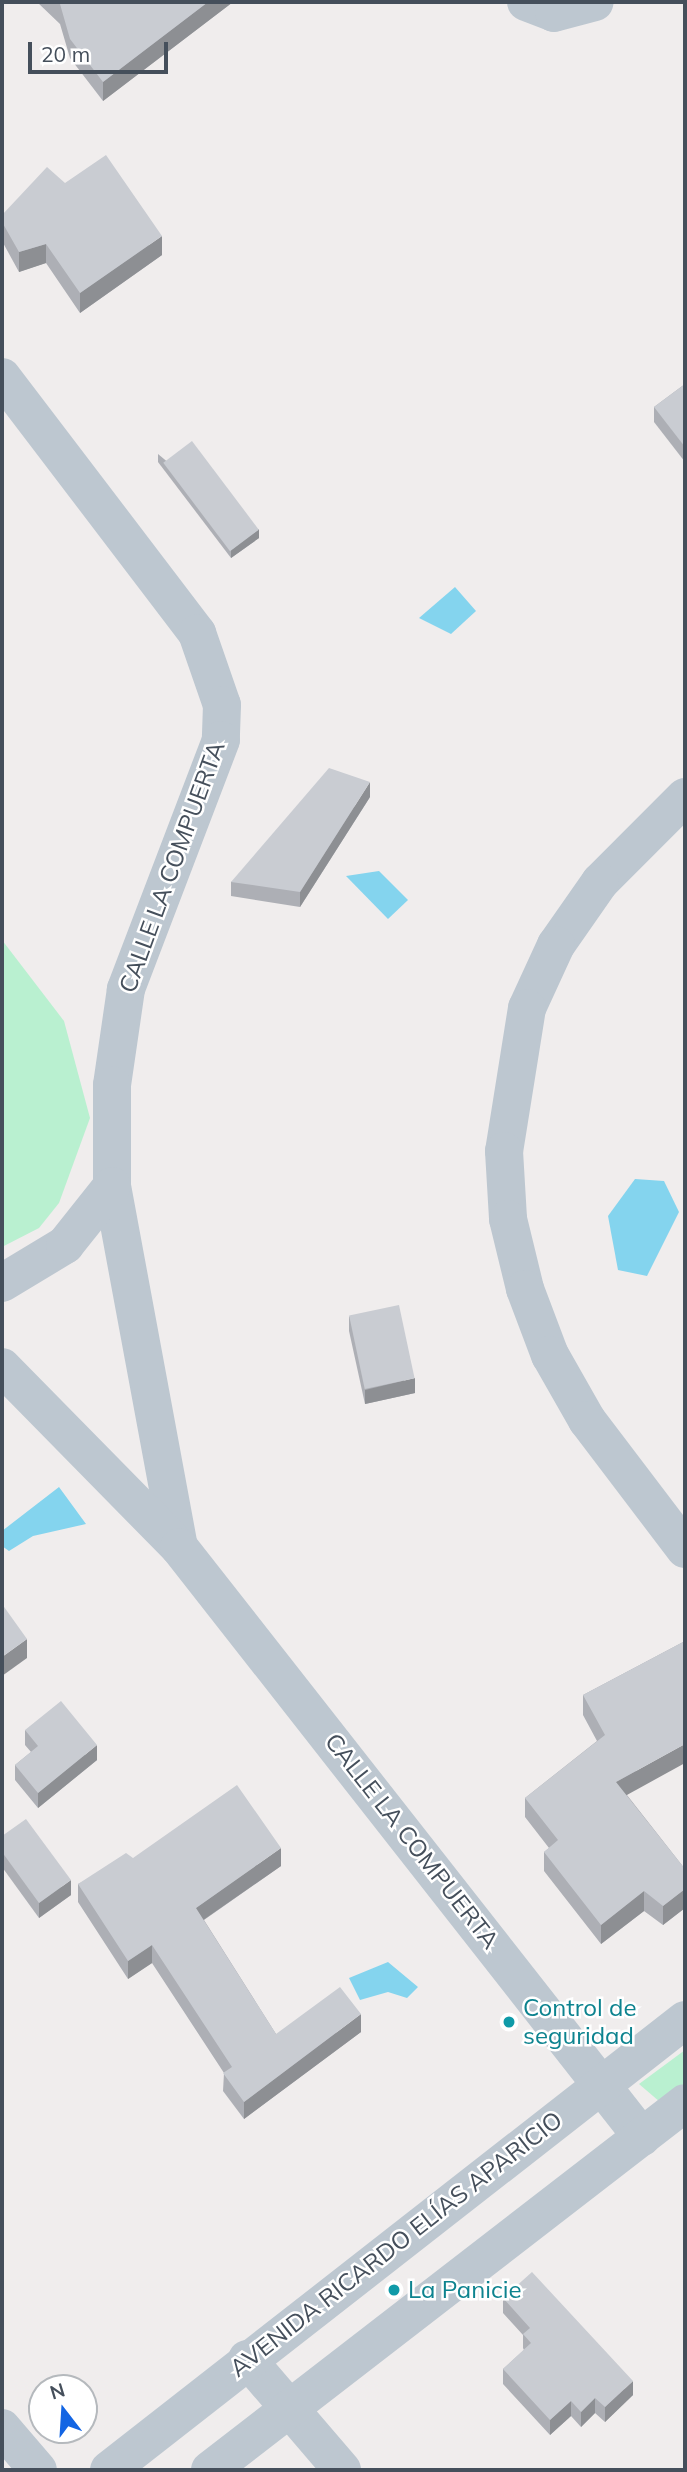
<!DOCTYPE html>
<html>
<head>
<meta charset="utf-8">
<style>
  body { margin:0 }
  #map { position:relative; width:687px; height:2472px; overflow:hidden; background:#f0eded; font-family:Mulish,sans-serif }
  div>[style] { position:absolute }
  .green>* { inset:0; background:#b9f0d0 }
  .water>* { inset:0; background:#84d4ee }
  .minor>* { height:38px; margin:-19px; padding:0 19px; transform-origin:19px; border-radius:19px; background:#bdc7d0 }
  .tertiary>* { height:38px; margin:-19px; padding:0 19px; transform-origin:19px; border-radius:19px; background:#bdc7d0 }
  .wall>* { inset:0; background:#adafb5 }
  .shaded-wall>* { inset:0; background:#8d8f93 }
  .building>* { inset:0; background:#c9ccd2; transform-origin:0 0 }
  .dots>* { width:19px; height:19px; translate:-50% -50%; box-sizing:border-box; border:4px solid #fff; border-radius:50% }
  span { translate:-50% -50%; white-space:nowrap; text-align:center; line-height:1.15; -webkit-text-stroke:5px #fff; paint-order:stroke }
  .street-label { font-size:24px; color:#454f5b }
  .culture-label { font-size:24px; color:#0d838f }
  .left { translate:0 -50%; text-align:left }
  .frame { position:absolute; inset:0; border:4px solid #454f5b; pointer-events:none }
  .north { position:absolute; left:28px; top:2374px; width:70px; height:70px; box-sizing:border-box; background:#fff; border:2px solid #b5b9bd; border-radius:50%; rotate:343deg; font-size:19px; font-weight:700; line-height:28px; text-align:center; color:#454f5b }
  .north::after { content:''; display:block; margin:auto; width:24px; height:32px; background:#1365e3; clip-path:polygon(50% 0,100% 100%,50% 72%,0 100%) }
  .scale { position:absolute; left:28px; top:42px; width:140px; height:32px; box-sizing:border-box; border:4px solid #454f5b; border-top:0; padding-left:9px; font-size:21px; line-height:24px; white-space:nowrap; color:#454f5b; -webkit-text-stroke:5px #fff; paint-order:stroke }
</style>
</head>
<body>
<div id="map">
  <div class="green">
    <div style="clip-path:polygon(2px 940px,64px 1021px,90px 1118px,59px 1203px,39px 1228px,2px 1247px)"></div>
    <div style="clip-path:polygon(685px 2050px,685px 2088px,660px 2102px,639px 2084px)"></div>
  </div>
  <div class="water">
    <div style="clip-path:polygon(455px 587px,476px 611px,451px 634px,419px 618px)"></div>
    <div style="clip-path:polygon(379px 871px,408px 900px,388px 919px,346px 876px)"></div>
    <div style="clip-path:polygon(635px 1179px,664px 1181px,679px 1212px,647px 1276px,618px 1270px,608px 1216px)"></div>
    <div style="clip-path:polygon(59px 1487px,86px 1524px,33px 1536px,9px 1551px,2px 1546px,2px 1531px)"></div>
    <div style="clip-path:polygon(388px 1962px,418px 1987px,407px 1998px,388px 1992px,360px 2000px,349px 1978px)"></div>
  </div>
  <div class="minor">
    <div style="left:526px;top:2px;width:30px;rotate:21deg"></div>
    <div style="left:554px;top:13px;width:42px;rotate:-15deg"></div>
    <div style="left:2px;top:377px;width:322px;rotate:52.7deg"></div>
    <div style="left:197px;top:633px;width:76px;rotate:70.9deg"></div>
    <div style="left:222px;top:705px;width:35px;rotate:92deg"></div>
    <div style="left:221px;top:740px;width:267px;rotate:110.9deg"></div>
    <div style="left:126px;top:989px;width:97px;rotate:98.3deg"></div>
    <div style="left:112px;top:1085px;width:101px;rotate:90deg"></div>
    <div style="left:112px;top:1186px;width:367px;rotate:79.5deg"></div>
    <div style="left:2px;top:1283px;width:74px;rotate:-31.1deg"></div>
    <div style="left:65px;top:1245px;width:75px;rotate:-51.5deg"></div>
    <div style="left:2px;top:1367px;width:252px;rotate:45.5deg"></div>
    <div style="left:179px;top:1547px;width:750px;rotate:51.88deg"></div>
    <div style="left:247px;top:2359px;width:146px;rotate:49.4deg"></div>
    <div style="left:2px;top:2428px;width:55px;rotate:49.4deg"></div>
  </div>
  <div class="tertiary">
    <div style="left:685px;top:797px;width:120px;rotate:135deg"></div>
    <div style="left:600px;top:882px;width:77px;rotate:124.9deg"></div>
    <div style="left:556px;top:945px;width:69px;rotate:114.7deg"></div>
    <div style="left:527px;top:1008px;width:145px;rotate:99.1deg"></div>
    <div style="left:504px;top:1151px;width:68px;rotate:86.6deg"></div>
    <div style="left:508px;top:1219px;width:72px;rotate:76.3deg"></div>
    <div style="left:525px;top:1289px;width:71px;rotate:69.3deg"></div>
    <div style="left:550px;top:1355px;width:75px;rotate:60.4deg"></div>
    <div style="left:587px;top:1420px;width:162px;rotate:52.8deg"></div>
    <div style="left:109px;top:2470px;width:731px;rotate:-38deg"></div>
    <div style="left:210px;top:2470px;width:600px;rotate:-37.69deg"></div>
  </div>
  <div class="wall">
    <div style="clip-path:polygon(37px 2px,233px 2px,103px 101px,70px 58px,60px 24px)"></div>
    <div style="clip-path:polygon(65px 183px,162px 255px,80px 313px,46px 263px,19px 272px,2px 241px,2px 215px)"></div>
    <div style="clip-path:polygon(685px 384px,685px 462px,654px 422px,654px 407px)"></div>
    <div style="clip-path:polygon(158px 454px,259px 538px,231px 558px,158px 462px)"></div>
    <div style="clip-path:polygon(370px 797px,300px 907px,231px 896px,231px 882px)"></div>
    <div style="clip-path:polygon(349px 1316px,415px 1393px,365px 1404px,349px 1331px)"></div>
    <div style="clip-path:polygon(685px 1641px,627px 1795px,685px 1869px,685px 1908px,663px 1925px,644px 1911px,601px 1944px,544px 1871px,544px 1852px,549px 1848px,525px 1817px,525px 1798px,597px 1741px,583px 1715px,583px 1695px)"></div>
    <div style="clip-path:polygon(25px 1730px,97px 1760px,38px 1808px,15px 1780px,15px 1765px,31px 1752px,25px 1745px)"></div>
    <div style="clip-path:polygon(2px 1836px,71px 1895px,39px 1918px,2px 1867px)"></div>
    <div style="clip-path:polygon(133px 1858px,281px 1866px,204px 1920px,276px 2034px,361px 2032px,244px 2119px,223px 2091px,224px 2073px,152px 1963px,128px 1979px,78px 1902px,78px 1884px)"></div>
    <div style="clip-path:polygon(503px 2298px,633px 2395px,605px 2422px,595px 2413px,581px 2427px,571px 2416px,550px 2435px,503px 2384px,503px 2369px,524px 2350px,523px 2348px,523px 2335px,503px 2313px)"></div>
  </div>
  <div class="shaded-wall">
    <div style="clip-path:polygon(208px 2px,233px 2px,103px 101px,103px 82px)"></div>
    <div style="clip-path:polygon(162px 236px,162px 255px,80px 313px,80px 293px)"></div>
    <div style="clip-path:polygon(46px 244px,46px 263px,19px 272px,19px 252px)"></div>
    <div style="clip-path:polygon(259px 529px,259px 538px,231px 558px,231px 550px)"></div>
    <div style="clip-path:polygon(370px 782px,370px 797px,300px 907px,300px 892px)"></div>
    <div style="clip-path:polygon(415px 1378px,415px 1393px,365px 1404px,365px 1390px)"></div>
    <div style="clip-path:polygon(27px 1639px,27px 1658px,2px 1676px,2px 1657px)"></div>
    <div style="clip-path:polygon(685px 1744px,685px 1763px,616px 1801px,616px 1782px)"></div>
    <div style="clip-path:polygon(97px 1745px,97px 1760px,38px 1808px,38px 1793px)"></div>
    <div style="clip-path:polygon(281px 1848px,281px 1866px,196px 1925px,196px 1908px)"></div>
    <div style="clip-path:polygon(71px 1880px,71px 1895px,39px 1918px,39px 1903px)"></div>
    <div style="clip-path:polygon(685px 1889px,685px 1908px,663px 1925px,663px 1906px)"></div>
    <div style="clip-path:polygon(644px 1891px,644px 1911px,601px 1944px,601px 1925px)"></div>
    <div style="clip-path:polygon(152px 1945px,152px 1963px,128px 1979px,128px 1961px)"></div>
    <div style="clip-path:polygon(361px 2014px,361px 2032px,244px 2119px,244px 2102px)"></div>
    <div style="clip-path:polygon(633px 2381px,633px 2395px,605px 2422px,605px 2407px)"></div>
    <div style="clip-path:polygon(595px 2398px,595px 2413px,581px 2427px,581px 2412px)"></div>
    <div style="clip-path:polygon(571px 2401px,571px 2416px,550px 2435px,550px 2420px)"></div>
  </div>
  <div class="building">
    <div style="clip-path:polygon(57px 2px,208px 2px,103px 82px,70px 39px,60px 4px)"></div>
    <div style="clip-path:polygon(106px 155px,162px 236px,80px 293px,46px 244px,19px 252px,2px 222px,2px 215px,47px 167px,65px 183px)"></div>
    <div style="clip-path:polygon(685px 384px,685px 447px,654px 407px)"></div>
    <div style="left:192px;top:441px;width:111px;height:36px;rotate:53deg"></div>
    <div style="clip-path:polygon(329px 768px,370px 782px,300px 892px,231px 882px)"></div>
    <div style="left:399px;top:1305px;width:75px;height:51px;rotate:78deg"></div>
    <div style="clip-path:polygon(2px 1604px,27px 1639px,2px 1657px)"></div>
    <div style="clip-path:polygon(685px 1641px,685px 1744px,616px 1782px,685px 1869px,685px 1889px,663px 1906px,644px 1891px,601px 1925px,544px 1852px,558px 1840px,525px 1798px,605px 1735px,583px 1695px)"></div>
    <div style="clip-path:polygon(61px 1701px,97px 1745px,38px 1793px,15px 1765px,38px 1746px,25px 1730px)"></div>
    <div style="clip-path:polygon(237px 1785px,281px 1848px,196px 1908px,276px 2034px,340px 1987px,361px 2014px,244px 2102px,223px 2073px,232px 2067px,152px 1945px,128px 1961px,78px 1884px,126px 1853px,133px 1858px)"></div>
    <div style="clip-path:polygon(26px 1819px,71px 1880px,39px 1903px,2px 1852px,2px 1836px)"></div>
    <div style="clip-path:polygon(532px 2272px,633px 2381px,605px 2407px,595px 2398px,581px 2412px,571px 2401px,550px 2420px,503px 2369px,531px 2343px,523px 2334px,530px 2328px,503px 2298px)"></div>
  </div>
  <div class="dots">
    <div style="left:509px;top:2022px;background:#0f9aa8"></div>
    <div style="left:394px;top:2290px;background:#0f9aa8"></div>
  </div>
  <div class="street-label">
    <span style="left:172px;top:867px;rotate:-70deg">CALLE LA COMPUERTA</span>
    <span style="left:412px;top:1841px;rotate:52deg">CALLE LA COMPUERTA</span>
    <span style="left:396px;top:2244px;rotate:-38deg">AVENIDA RICARDO ELÍAS APARICIO</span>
  </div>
  <div class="culture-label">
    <span class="left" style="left:523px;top:2022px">Control de<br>seguridad</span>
    <span class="left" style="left:408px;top:2290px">La Panicie</span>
  </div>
  <div class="frame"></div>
  <div class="north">N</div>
  <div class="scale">20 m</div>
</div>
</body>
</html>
